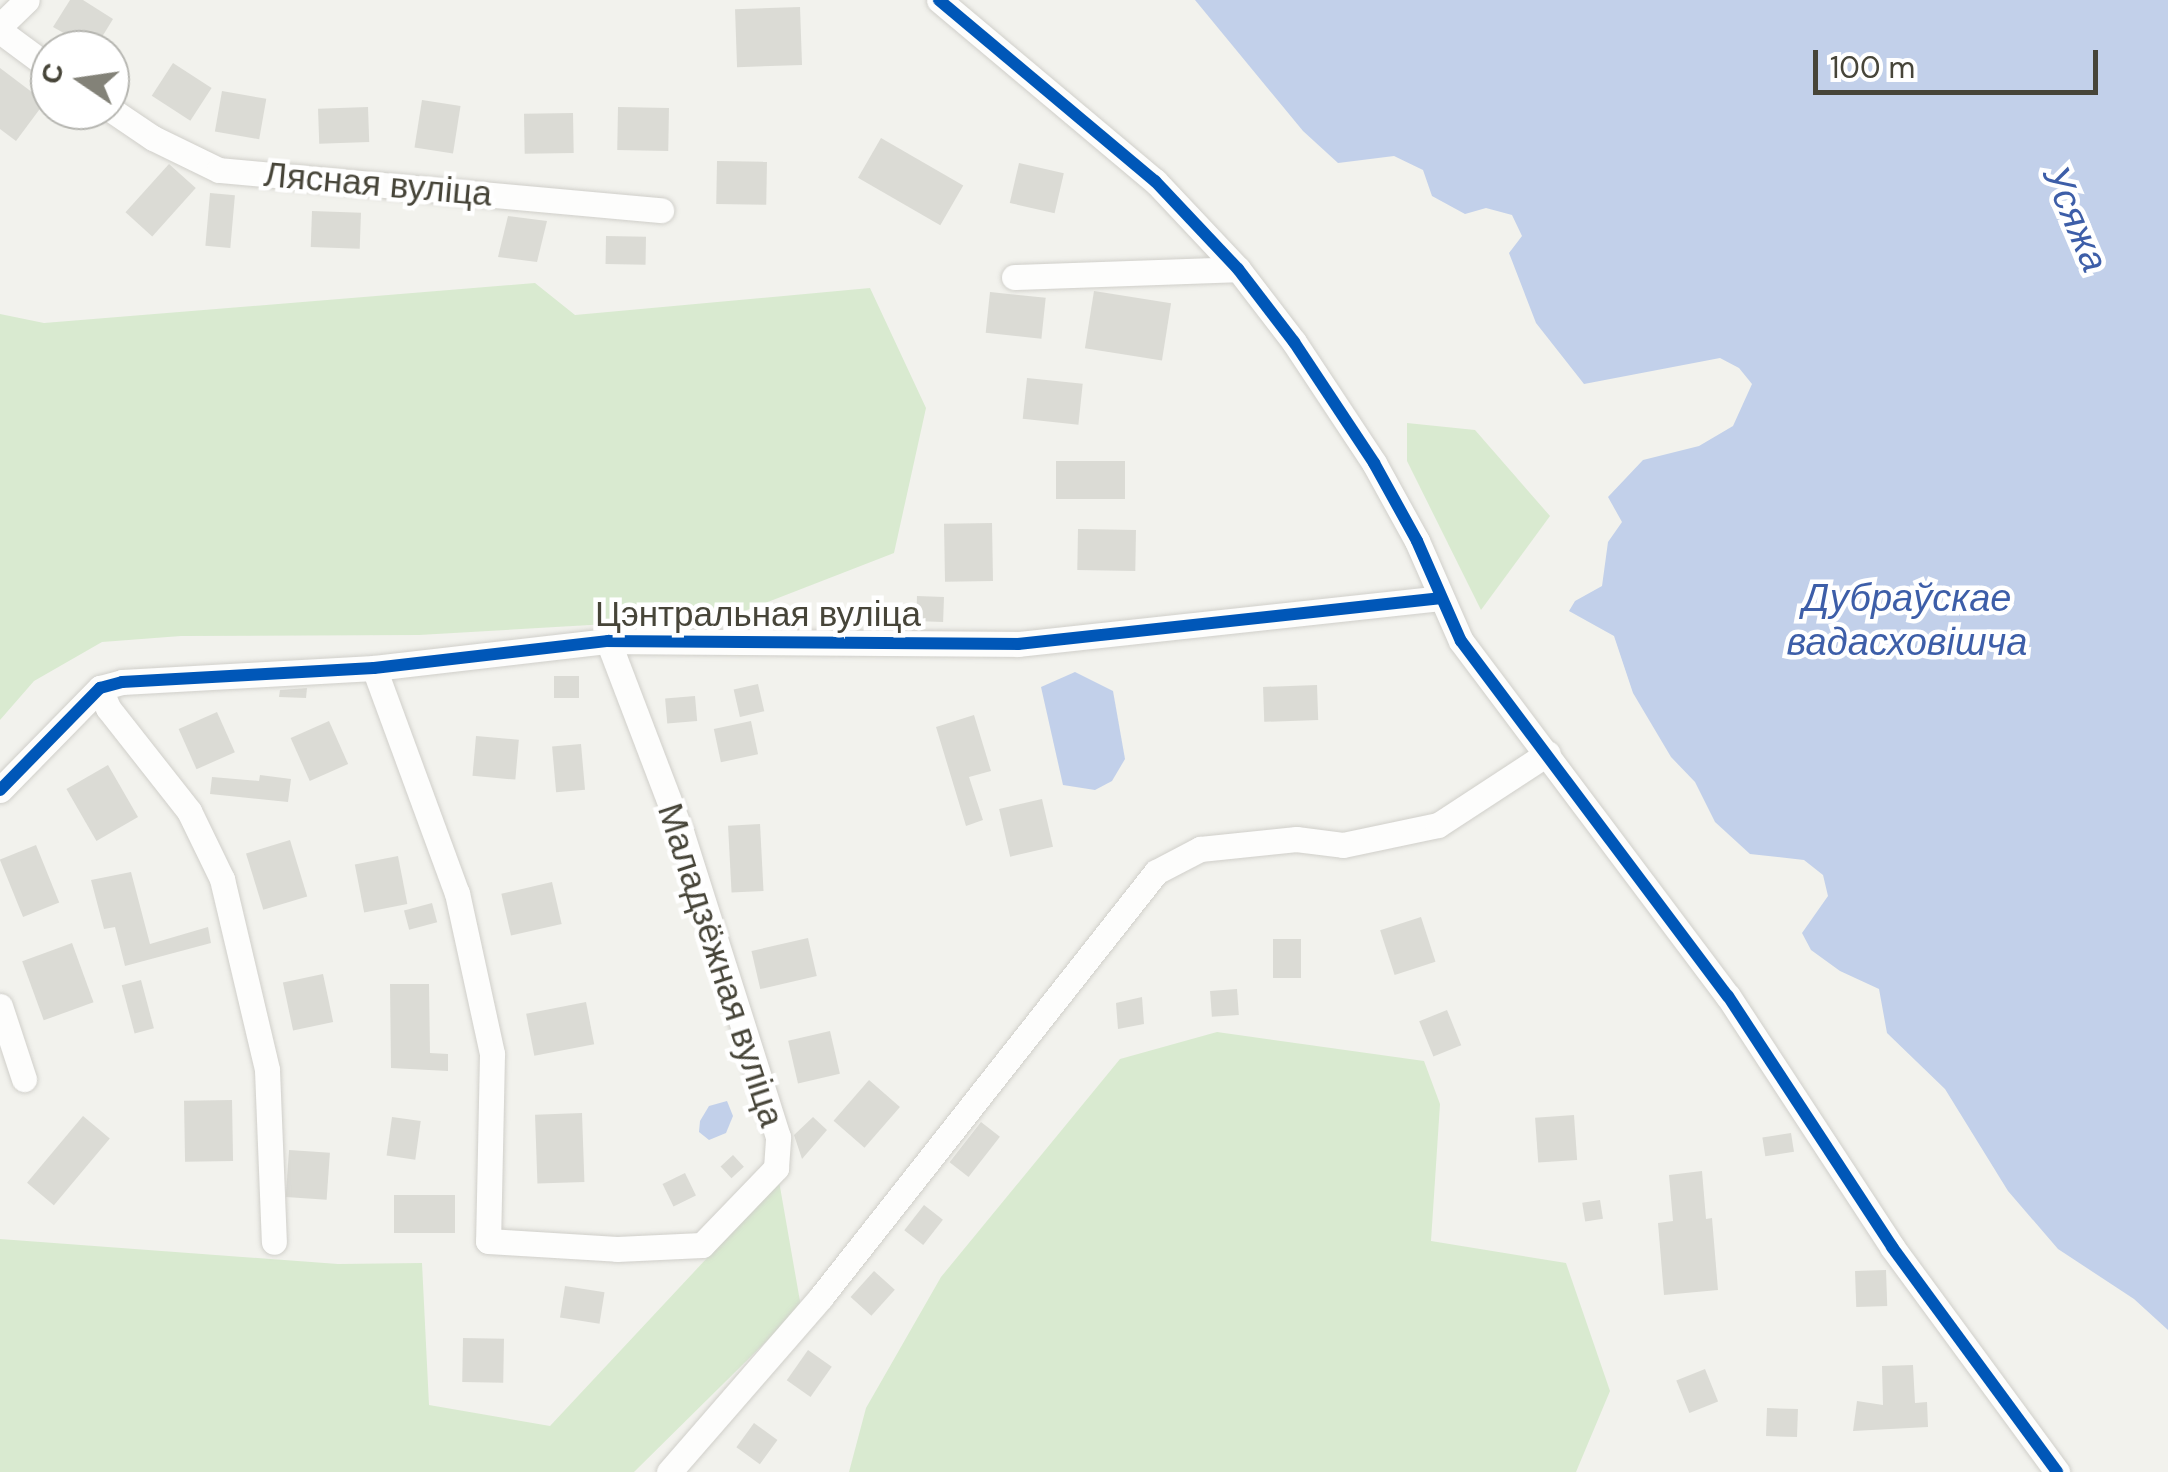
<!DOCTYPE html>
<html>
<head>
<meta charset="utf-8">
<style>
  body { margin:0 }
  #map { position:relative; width:2168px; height:1472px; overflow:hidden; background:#f2f2ed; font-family:"DM Sans",sans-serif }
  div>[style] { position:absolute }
  .green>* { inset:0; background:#d9ead0 }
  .water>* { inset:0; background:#c2d0ea }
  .building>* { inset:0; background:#dbdbd5; transform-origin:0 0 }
  .roads { filter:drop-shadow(0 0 2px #d0cfca) drop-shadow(0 0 2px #d0cfca) }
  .minor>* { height:25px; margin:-12.5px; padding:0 12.5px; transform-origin:12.5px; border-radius:12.5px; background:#fdfdfc }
  .cycleway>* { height:12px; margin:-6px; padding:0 6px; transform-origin:6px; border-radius:6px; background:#0057b8 }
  span { translate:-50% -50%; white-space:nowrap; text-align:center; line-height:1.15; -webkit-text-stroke:9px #fff; paint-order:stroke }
  .street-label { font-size:35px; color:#474539 }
  .water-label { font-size:38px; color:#3d5ea8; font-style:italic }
  .north { position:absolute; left:30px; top:30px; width:100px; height:100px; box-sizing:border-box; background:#fff; border:2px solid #b5b5b0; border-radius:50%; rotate:283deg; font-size:28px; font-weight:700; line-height:40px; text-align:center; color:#474539 }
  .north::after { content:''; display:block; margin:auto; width:35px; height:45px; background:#838278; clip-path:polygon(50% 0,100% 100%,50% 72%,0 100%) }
  .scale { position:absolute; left:1813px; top:50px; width:285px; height:45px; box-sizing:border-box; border:5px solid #474539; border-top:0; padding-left:12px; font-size:30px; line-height:35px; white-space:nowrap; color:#474539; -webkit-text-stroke:8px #fff; paint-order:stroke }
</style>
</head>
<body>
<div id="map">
  <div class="green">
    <div style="clip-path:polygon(535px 283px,575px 315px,870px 288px,926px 408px,894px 553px,729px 617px,419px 635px,181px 636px,102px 642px,34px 681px,0 720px,0 314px,44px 323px)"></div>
    <div style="clip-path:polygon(1407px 423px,1475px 430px,1550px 516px,1481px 610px,1407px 461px)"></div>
    <div style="clip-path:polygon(1217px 1032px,1424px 1061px,1440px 1104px,1431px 1241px,1566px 1263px,1610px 1391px,1576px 1472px,849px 1472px,866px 1408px,941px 1277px,1120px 1059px)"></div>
    <div style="clip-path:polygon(779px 1181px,801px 1307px,634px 1472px,0 1472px,0 1239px,338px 1264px,422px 1263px,429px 1405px,550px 1426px)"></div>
  </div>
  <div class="water">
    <div style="clip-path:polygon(1195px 0,2168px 0,2168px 1330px,2134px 1299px,2058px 1249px,2008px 1191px,1945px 1089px,1887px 1033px,1879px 989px,1840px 971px,1811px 950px,1802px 933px,1828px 896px,1823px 875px,1804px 860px,1750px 854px,1715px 822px,1695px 782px,1671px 757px,1633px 693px,1614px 636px,1569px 611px,1575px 601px,1602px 586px,1608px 542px,1622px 522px,1608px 497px,1643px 460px,1699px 446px,1733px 426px,1752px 384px,1739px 368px,1720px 358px,1584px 384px,1536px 323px,1509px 253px,1522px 236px,1512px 215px,1486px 208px,1465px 214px,1432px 196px,1423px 170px,1394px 156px,1338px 163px,1303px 131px)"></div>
    <div style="clip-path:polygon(1075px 672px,1113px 691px,1125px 759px,1112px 781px,1095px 790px,1063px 785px,1041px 687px)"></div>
    <div style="clip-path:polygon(727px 1101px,733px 1116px,726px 1133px,709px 1140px,699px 1132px,700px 1121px,709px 1106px)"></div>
  </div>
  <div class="building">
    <div style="clip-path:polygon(70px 0,83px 0,113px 19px,94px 50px,53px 27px)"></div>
    <div style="left:800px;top:7px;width:58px;height:65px;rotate:88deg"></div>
    <div style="left:173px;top:63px;width:46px;height:39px;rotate:33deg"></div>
    <div style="clip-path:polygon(0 68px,45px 102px,16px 141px,0 129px)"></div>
    <div style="left:222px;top:91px;width:45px;height:41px;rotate:10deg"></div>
    <div style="left:422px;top:100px;width:39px;height:48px;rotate:9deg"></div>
    <div style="left:368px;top:107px;width:35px;height:50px;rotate:88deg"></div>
    <div style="left:618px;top:107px;width:51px;height:43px;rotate:1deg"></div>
    <div style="left:573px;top:113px;width:40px;height:49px;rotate:89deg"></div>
    <div style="left:881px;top:138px;width:95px;height:46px;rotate:30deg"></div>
    <div style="left:717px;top:161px;width:50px;height:43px;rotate:1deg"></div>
    <div style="left:1019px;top:163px;width:46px;height:41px;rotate:13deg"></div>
    <div style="left:169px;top:164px;width:36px;height:65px;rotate:42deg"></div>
    <div style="left:210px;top:193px;width:25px;height:53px;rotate:5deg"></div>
    <div style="left:312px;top:211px;width:49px;height:36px;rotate:2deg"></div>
    <div style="clip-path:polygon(508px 216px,547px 221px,537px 262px,498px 257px)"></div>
    <div style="left:606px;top:236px;width:40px;height:28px;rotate:1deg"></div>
    <div style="left:1094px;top:291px;width:78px;height:58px;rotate:9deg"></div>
    <div style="left:990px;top:292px;width:56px;height:41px;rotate:6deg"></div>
    <div style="left:1027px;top:378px;width:56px;height:41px;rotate:6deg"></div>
    <div style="left:1056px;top:461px;width:69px;height:38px"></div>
    <div style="left:992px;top:523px;width:58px;height:48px;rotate:89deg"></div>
    <div style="left:1078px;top:529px;width:58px;height:41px;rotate:1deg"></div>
    <div style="left:917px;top:596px;width:27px;height:25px;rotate:2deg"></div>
    <div style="left:579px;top:676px;width:22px;height:25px;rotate:90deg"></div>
    <div style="left:758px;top:684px;width:28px;height:25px;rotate:77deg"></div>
    <div style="left:1317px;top:685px;width:35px;height:54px;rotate:88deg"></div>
    <div style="clip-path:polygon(307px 688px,306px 698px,279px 697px,280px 690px)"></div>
    <div style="left:695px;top:696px;width:25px;height:30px;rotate:85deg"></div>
    <div style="left:217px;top:712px;width:44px;height:42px;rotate:66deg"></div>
    <div style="clip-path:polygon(974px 715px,991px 771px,969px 777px,983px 820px,966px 826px,936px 727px)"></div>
    <div style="left:329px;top:721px;width:47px;height:42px;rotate:66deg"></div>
    <div style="left:751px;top:721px;width:34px;height:38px;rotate:78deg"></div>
    <div style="left:476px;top:736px;width:43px;height:40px;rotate:5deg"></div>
    <div style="left:581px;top:744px;width:46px;height:29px;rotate:85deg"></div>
    <div style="left:108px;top:765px;width:60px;height:48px;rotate:60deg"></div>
    <div style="clip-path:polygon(260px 775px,291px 779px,288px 802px,210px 794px,212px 777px,259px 781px)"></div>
    <div style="left:1042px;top:799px;width:49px;height:44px;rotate:77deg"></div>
    <div style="left:760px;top:824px;width:67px;height:32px;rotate:87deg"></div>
    <div style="left:290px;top:840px;width:59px;height:46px;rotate:73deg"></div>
    <div style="left:36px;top:845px;width:62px;height:39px;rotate:68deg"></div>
    <div style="left:398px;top:856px;width:49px;height:44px;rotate:79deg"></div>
    <div style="clip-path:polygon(131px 872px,150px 944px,208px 927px,211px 943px,125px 966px,115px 927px,104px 929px,91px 880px)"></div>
    <div style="left:552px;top:882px;width:43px;height:52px;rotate:77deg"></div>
    <div style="left:432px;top:903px;width:20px;height:29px;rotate:75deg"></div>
    <div style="left:1421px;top:917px;width:47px;height:43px;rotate:72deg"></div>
    <div style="left:808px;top:938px;width:39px;height:58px;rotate:77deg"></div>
    <div style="left:1273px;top:939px;width:28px;height:39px"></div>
    <div style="left:72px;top:943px;width:63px;height:53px;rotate:70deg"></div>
    <div style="left:323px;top:974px;width:49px;height:41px;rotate:78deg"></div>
    <div style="left:141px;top:980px;width:50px;height:20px;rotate:75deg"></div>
    <div style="clip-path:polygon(390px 984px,429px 984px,430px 1053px,448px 1054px,448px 1071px,391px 1068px)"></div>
    <div style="left:1237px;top:989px;width:26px;height:27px;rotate:86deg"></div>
    <div style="clip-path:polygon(1142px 997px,1144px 1024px,1118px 1029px,1116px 1003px)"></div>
    <div style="left:586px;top:1002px;width:43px;height:61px;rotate:79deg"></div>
    <div style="left:1447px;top:1010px;width:38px;height:30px;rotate:68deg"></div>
    <div style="left:830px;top:1031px;width:44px;height:43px;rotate:77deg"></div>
    <div style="left:869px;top:1080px;width:41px;height:54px;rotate:41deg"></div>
    <div style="left:232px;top:1100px;width:61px;height:48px;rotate:89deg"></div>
    <div style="left:582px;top:1113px;width:69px;height:47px;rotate:88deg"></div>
    <div style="left:1574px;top:1115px;width:45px;height:39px;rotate:86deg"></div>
    <div style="left:83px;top:1116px;width:35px;height:87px;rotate:40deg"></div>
    <div style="left:392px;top:1117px;width:29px;height:39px;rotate:8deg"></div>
    <div style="clip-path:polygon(813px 1117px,827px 1130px,802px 1159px,794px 1135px)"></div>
    <div style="left:981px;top:1122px;width:24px;height:51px;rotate:38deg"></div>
    <div style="left:1791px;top:1133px;width:19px;height:29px;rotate:81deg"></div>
    <div style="left:289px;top:1150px;width:41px;height:47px;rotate:4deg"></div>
    <div style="left:733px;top:1155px;width:16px;height:17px;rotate:47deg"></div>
    <div style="clip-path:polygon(1702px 1171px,1706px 1219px,1712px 1218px,1718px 1290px,1664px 1295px,1658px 1223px,1673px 1221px,1669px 1175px)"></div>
    <div style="left:685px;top:1173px;width:25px;height:25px;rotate:64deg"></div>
    <div style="left:394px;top:1195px;width:61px;height:38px"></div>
    <div style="left:1600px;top:1200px;width:19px;height:18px;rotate:81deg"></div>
    <div style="left:924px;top:1205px;width:24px;height:32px;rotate:38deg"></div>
    <div style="left:1886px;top:1270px;width:36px;height:31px;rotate:88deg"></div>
    <div style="left:874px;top:1271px;width:28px;height:35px;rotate:42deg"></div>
    <div style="left:565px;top:1286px;width:40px;height:32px;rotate:9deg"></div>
    <div style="left:463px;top:1338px;width:41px;height:44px;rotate:1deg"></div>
    <div style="left:808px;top:1350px;width:29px;height:37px;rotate:35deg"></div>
    <div style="clip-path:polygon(1913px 1365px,1915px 1403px,1927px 1402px,1928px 1427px,1853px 1431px,1857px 1401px,1883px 1405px,1882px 1366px)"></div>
    <div style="left:1705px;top:1369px;width:35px;height:31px;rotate:68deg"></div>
    <div style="left:1767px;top:1408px;width:31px;height:28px;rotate:2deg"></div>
    <div style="left:754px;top:1423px;width:29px;height:30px;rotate:36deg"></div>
  </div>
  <div class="roads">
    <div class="minor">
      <div style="left:939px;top:0;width:282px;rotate:40deg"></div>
      <div style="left:1155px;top:181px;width:121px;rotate:46.7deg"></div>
      <div style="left:1238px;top:269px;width:92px;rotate:52.5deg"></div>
      <div style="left:1294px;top:342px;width:145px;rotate:56.5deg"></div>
      <div style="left:1374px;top:463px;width:89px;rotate:61.1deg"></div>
      <div style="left:1417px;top:541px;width:109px;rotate:66.3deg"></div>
      <div style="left:1461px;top:641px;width:444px;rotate:53.1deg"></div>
      <div style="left:1728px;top:996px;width:300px;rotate:56.8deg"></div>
      <div style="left:1892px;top:1247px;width:279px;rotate:53.7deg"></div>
      <div style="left:0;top:26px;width:37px;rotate:-44deg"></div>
      <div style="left:0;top:31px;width:62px;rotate:36.5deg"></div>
      <div style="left:110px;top:109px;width:52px;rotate:34deg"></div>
      <div style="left:153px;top:138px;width:73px;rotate:25.9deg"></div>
      <div style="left:219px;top:170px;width:444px;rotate:5.2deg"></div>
      <div style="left:1014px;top:277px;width:224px;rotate:-2deg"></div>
      <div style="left:374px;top:668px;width:240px;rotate:69.8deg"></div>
      <div style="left:457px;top:893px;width:165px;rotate:77.7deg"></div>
      <div style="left:492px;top:1054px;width:187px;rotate:91.2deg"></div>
      <div style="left:488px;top:1241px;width:129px;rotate:3.5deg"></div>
      <div style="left:617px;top:1249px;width:85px;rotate:-2.7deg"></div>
      <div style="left:702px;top:1245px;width:107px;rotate:-46.1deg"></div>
      <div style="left:776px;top:1168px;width:31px;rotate:-86deg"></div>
      <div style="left:778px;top:1137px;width:320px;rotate:-107.6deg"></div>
      <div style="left:681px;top:832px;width:204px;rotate:-110.9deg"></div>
      <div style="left:100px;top:688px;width:22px;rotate:68deg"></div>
      <div style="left:108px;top:708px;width:131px;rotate:51.8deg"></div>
      <div style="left:189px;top:811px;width:76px;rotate:64.1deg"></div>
      <div style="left:222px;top:879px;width:196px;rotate:76.7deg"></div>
      <div style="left:267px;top:1070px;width:172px;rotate:87.7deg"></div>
      <div style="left:0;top:790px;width:143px;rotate:-45.6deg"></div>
      <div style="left:100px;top:688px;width:23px;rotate:-15deg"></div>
      <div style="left:122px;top:682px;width:252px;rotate:-3.2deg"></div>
      <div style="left:374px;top:668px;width:236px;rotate:-6.6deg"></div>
      <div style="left:608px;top:641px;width:410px;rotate:0.4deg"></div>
      <div style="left:1018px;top:644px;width:424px;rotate:-6.2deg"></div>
      <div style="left:0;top:1006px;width:77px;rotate:71.8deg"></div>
      <div style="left:669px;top:1472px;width:232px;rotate:-49deg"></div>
      <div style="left:821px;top:1297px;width:541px;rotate:-51.75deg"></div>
      <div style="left:1156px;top:872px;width:50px;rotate:-27.6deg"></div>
      <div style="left:1200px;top:849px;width:97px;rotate:-5.9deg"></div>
      <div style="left:1296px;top:839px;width:47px;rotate:7.3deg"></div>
      <div style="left:1343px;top:845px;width:97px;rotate:-11.9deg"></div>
      <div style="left:1438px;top:825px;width:131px;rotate:-33.2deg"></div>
    </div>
  </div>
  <div class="cycleway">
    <div style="left:939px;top:0;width:282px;rotate:40deg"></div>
    <div style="left:1155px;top:181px;width:121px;rotate:46.7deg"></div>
    <div style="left:1238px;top:269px;width:92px;rotate:52.5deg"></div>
    <div style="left:1294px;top:342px;width:145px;rotate:56.5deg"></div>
    <div style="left:1374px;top:463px;width:89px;rotate:61.1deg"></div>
    <div style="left:1417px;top:541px;width:109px;rotate:66.3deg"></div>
    <div style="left:1461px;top:641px;width:444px;rotate:53.1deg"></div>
    <div style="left:1728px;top:996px;width:300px;rotate:56.8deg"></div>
    <div style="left:1892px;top:1247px;width:279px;rotate:53.7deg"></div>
    <div style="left:0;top:790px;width:143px;rotate:-45.6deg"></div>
    <div style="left:100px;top:688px;width:23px;rotate:-15deg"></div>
    <div style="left:122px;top:682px;width:252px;rotate:-3.2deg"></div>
    <div style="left:374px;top:668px;width:236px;rotate:-6.6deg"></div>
    <div style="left:608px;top:641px;width:410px;rotate:0.4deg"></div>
    <div style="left:1018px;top:644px;width:424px;rotate:-6.2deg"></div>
  </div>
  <div class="street-label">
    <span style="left:378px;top:184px;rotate:5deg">Лясная вуліца</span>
    <span style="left:758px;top:614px">Цэнтральная вуліца</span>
    <span style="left:721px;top:965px;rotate:72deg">Маладзёжная вуліца</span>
  </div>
  <div class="water-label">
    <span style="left:2075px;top:219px;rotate:67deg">Усяжа</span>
    <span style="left:1907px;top:621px">Дубраўскае<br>вадасховішча</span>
  </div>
  <div class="north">С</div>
  <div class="scale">100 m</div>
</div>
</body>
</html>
